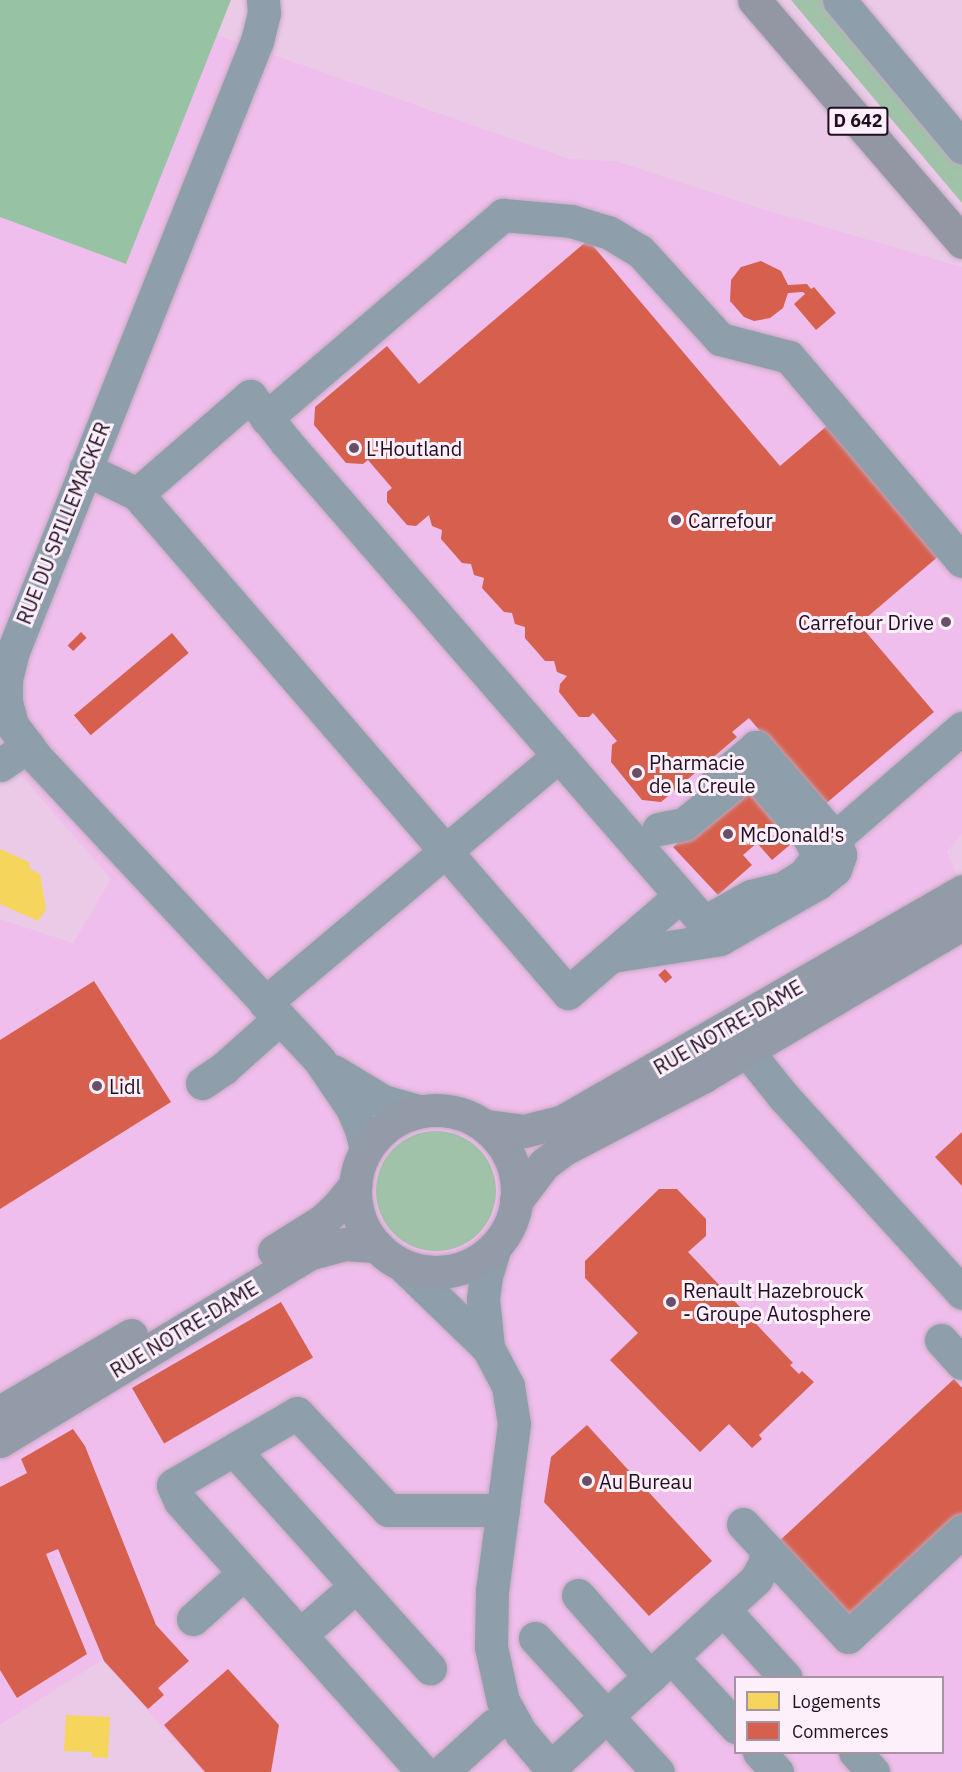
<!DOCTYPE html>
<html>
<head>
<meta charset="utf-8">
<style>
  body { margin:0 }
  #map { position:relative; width:962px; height:1772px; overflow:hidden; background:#ebcae8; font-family:"IBM Plex Sans",sans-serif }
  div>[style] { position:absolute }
  .built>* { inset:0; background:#f0beec }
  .green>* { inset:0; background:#9fc2a8 }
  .round { border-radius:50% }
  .forest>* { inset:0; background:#98c2a4 }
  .homes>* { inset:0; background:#f6d55c }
  .shops>* { inset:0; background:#d6604d; transform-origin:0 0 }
  .roads { filter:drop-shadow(0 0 2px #c4aac2) drop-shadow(0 0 2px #c4aac2) }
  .minor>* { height:33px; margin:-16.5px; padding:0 16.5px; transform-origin:16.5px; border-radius:16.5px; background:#8e9eaa }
  .major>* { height:33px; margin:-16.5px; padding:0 16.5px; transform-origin:16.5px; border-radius:16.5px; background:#939aa8 }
  .major>.ring { margin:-16.5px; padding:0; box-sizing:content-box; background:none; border:33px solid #939aa8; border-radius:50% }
  .highway>* { height:33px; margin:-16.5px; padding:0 16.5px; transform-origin:16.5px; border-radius:16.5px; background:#9397a4 }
  .dots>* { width:16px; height:16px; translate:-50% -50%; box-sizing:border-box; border:3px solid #fdf0fb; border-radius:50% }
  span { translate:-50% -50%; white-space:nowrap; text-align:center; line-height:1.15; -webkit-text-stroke:6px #fdf0fb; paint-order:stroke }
  .shield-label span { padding:2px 4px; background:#fdf0fb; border:2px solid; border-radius:4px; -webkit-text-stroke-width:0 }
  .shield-label { font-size:18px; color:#220d21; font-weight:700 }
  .poi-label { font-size:20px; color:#220d21 }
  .left { translate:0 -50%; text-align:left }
  .right { translate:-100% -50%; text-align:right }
  .street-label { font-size:20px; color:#220d21 }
  .legend { position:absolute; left:734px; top:1676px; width:210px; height:78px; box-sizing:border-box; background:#fdf0fb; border:2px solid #a595a4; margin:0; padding:8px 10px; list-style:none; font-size:18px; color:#220d21 }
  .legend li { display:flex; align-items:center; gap:12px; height:30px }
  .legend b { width:30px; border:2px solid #a595a4 }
</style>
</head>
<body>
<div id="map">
  <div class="built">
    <div style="clip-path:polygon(evenodd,217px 35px,569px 159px,616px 161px,756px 207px,962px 267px,962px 834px,947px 851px,962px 888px,962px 1772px,203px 1772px,102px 1660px,0 1725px,0 919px,73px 943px,111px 879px,0 751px,0 217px,126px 264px,217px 35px,736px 1678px,942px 1678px,942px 1752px,736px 1752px,736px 1678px)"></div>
  </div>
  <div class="green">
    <div style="clip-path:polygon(791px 0,829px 0,962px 162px,962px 203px)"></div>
    <div class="round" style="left:376px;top:1131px;width:120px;height:120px"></div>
  </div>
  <div class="forest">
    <div style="clip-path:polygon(0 0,231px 0,126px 264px,0 217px)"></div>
  </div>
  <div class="homes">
    <div style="clip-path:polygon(0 849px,29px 862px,30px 869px,40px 874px,46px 909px,38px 921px,0 904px)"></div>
    <div style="clip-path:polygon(66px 1715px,110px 1717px,108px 1758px,92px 1757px,92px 1752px,64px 1751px)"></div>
  </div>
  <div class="shops">
    <div style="clip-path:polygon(588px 240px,780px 466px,828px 425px,940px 555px,859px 624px,934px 712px,823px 806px,749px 718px,732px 732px,737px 737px,661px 802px,642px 800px,611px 762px,612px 745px,617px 741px,593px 713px,589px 717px,579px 717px,559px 692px,560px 684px,567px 676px,557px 672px,554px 661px,545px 661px,525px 638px,525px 627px,515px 624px,512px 613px,504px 612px,482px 588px,484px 578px,474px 575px,471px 564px,462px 563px,441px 539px,442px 530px,432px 526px,429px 515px,416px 526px,407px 525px,387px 502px,387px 492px,392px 488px,368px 460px,363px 464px,346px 463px,314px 425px,315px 407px,387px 346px,419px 384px)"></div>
    <div style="clip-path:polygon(761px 261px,781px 271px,788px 285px,807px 284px,811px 289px,814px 287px,836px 313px,816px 330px,794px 304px,805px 294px,803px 292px,788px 293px,783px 308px,770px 318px,754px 321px,744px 317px,730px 301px,731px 280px,741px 267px)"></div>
    <div style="left:81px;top:632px;width:8px;height:19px;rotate:45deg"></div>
    <div style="left:172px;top:633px;width:26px;height:128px;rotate:50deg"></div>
    <div style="clip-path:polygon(748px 787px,778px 822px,766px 831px,771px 837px,780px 830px,791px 844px,772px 860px,757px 843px,743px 855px,752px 865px,718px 895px,673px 847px,735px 794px)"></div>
    <div style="left:665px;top:969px;width:11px;height:9px;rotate:49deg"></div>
    <div style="clip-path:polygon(94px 981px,171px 1102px,0 1209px,0 1040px)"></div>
    <div style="clip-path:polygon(962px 1132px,962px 1186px,935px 1157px)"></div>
    <div style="clip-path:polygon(659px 1189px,677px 1189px,706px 1219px,706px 1236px,688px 1252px,793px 1363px,790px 1365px,799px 1374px,802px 1371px,814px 1382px,759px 1435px,762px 1439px,752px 1448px,729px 1424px,700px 1452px,610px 1360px,638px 1333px,585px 1278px,585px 1261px)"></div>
    <div style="left:281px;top:1302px;width:64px;height:172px;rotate:60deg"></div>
    <div style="clip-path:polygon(954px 1379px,962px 1388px,962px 1517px,848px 1622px,776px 1544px)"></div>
    <div style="clip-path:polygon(587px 1425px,712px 1561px,649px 1616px,544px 1502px,551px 1457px)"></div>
    <div style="clip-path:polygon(73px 1429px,85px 1446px,156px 1625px,189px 1661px,158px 1688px,164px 1695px,148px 1709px,104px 1661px,58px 1549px,46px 1554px,87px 1654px,17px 1698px,0 1670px,0 1487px,27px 1473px,21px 1459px)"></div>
    <div style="clip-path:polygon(228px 1669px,279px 1725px,271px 1772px,205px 1772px,164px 1725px)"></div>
  </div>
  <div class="roads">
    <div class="minor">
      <div style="left:263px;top:0;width:13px;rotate:86deg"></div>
      <div style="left:264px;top:13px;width:29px;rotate:104deg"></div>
      <div style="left:257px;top:41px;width:657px;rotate:111.8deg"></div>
      <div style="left:13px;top:651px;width:29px;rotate:104deg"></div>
      <div style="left:6px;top:679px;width:23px;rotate:90deg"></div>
      <div style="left:6px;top:702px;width:24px;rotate:75deg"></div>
      <div style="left:12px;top:725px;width:39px;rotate:53deg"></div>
      <div style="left:35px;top:756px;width:417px;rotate:46.9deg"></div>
      <div style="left:320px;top:1061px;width:57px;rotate:55.8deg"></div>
      <div style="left:352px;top:1108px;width:23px;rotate:67deg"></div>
      <div style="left:361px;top:1129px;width:21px;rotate:76deg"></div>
      <div style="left:839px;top:0;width:192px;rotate:50.1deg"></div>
      <div style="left:266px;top:418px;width:312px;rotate:-40.6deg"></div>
      <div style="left:503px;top:215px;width:68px;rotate:5deg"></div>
      <div style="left:571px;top:221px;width:39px;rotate:17deg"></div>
      <div style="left:608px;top:232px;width:37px;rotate:31deg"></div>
      <div style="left:640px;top:251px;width:119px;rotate:47.7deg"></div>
      <div style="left:720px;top:339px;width:71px;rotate:14.6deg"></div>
      <div style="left:789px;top:357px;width:267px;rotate:49.7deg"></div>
      <div style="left:85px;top:469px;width:58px;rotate:25.7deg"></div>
      <div style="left:137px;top:494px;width:659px;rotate:49.18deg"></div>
      <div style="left:568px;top:993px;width:147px;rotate:-40.9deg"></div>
      <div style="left:137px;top:494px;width:150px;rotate:-40.9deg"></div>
      <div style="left:250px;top:396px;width:58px;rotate:52deg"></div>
      <div style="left:286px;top:442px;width:631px;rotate:48.98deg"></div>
      <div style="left:700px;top:918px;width:10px;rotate:6deg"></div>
      <div style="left:710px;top:919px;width:47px;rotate:-29.3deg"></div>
      <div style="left:751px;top:896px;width:33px;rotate:-14deg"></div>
      <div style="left:783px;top:888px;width:25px;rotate:-32deg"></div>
      <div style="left:804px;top:875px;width:20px;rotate:-53deg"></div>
      <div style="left:816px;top:859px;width:10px;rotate:-96deg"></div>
      <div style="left:815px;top:849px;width:13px;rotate:-117deg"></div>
      <div style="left:809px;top:837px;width:77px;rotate:-130.3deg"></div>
      <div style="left:759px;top:778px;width:8px;rotate:-150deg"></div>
      <div style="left:752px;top:774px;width:13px;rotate:162deg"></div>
      <div style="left:740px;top:778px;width:72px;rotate:140.6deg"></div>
      <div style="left:684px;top:824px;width:26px;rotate:169deg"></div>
      <div style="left:0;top:765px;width:34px;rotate:-34deg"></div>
      <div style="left:835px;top:838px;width:168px;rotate:-40.9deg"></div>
      <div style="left:612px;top:956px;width:109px;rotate:-8.9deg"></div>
      <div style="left:720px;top:939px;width:113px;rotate:-29.7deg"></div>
      <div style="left:818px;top:883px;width:22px;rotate:-39deg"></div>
      <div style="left:835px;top:869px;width:15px;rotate:-70deg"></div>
      <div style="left:840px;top:855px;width:18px;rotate:-106deg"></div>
      <div style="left:835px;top:838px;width:121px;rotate:-131deg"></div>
      <div style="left:756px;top:747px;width:50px;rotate:139.9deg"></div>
      <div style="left:265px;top:1003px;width:383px;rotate:-40.1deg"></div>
      <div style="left:747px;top:1051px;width:58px;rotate:51.3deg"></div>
      <div style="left:783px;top:1096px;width:266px;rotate:47.7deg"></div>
      <div style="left:333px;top:1071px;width:58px;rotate:31deg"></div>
      <div style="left:383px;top:1101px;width:37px;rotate:16deg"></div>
      <div style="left:202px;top:1083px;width:27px;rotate:-34deg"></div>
      <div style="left:224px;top:1068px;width:75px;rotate:-41.8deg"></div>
      <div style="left:401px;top:1264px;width:121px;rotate:44deg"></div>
      <div style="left:488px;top:1348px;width:43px;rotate:62.2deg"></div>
      <div style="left:508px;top:1386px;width:38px;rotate:81deg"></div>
      <div style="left:514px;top:1424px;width:167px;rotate:97.5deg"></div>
      <div style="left:492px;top:1590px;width:57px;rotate:91deg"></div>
      <div style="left:491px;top:1647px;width:55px;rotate:77.5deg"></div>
      <div style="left:503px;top:1701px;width:37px;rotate:61deg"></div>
      <div style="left:521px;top:1733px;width:51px;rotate:49.8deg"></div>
      <div style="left:941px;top:1340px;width:31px;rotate:48deg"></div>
      <div style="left:488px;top:1348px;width:49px;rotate:-95.8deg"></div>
      <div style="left:483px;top:1299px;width:23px;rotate:-83deg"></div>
      <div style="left:486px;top:1276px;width:31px;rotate:-73deg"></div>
      <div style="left:235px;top:1451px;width:292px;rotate:48.1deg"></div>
      <div style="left:743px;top:1524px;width:154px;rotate:47.1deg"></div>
      <div style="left:848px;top:1637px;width:156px;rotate:-42.9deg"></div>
      <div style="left:578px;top:1595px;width:109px;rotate:48.7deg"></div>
      <div style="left:723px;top:1609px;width:93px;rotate:47.6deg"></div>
      <div style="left:193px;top:1619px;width:69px;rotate:-42deg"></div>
      <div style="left:301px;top:1634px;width:73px;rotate:-41.1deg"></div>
      <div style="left:535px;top:1638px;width:182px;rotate:47.5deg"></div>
      <div style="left:671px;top:1657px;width:96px;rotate:47.1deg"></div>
      <div style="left:759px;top:1752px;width:27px;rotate:48deg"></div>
      <div style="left:855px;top:1752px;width:27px;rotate:48deg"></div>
      <div style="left:550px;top:1768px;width:280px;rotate:-42.5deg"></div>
      <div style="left:756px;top:1579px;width:18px;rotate:-61deg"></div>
      <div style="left:765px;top:1563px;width:14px;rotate:-86deg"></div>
      <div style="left:423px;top:1772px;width:364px;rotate:-131.9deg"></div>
      <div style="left:180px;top:1501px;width:17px;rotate:-114deg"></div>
      <div style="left:173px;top:1485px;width:143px;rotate:-30.1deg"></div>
      <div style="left:297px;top:1413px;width:133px;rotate:46.8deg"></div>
      <div style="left:388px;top:1510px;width:115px"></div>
      <div style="left:442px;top:1772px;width:70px;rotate:-42.1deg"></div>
      <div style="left:494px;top:1725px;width:19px;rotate:-28deg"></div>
    </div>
    <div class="major">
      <div class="ring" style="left:355px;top:1110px;width:129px;height:129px"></div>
      <div style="left:485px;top:1126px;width:39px;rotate:7deg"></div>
      <div style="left:524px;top:1131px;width:38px;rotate:-14deg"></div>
      <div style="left:561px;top:1122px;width:463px;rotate:-29.9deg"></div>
      <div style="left:516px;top:1201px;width:46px;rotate:-52.9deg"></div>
      <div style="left:544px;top:1164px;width:25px;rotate:-37deg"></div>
      <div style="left:564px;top:1149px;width:158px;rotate:-27.5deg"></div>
      <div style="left:704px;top:1076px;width:299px;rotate:-30.5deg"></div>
      <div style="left:274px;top:1251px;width:57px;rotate:-32deg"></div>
      <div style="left:322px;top:1221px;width:23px;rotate:-43deg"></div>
      <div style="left:339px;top:1205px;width:26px;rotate:-51deg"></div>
      <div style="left:0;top:1412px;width:152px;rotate:-30.4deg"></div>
      <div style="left:0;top:1441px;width:363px;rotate:-31.2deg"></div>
      <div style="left:311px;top:1253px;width:35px;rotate:-15deg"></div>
      <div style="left:345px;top:1244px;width:32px;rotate:4deg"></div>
    </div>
    <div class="highway">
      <div style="left:754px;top:0;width:319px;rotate:49.3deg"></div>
    </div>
  </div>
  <div class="dots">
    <div style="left:354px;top:448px;background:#684f67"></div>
    <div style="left:676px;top:520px;background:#684f67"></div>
    <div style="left:946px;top:622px;background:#684f67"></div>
    <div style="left:637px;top:773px;background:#684f67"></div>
    <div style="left:728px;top:834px;background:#684f67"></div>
    <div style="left:97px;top:1086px;background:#684f67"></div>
    <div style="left:671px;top:1302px;background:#684f67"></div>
    <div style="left:587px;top:1481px;background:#684f67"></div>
  </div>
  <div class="shield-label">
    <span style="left:858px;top:121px">D 642</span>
  </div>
  <div class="poi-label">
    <span class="left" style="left:366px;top:448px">L'Houtland</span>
    <span class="left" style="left:688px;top:520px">Carrefour</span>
    <span class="right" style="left:934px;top:622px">Carrefour Drive</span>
    <span class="left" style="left:649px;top:774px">Pharmacie<br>de la Creule</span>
    <span class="left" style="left:740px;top:834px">McDonald's</span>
    <span class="left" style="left:109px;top:1086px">Lidl</span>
    <span class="left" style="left:683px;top:1302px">Renault Hazebrouck<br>- Groupe Autosphere</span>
    <span class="left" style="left:599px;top:1481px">Au Bureau</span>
  </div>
  <div class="street-label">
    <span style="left:63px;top:523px;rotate:-68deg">RUE DU SPILLEMACKER</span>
    <span style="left:728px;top:1027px;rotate:-30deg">RUE NOTRE-DAME</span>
    <span style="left:184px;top:1329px;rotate:-31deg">RUE NOTRE-DAME</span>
  </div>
  <ul class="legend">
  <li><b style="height:16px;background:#f6d55c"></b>Logements</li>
  <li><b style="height:16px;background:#d6604d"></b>Commerces</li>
  </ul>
</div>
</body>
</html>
